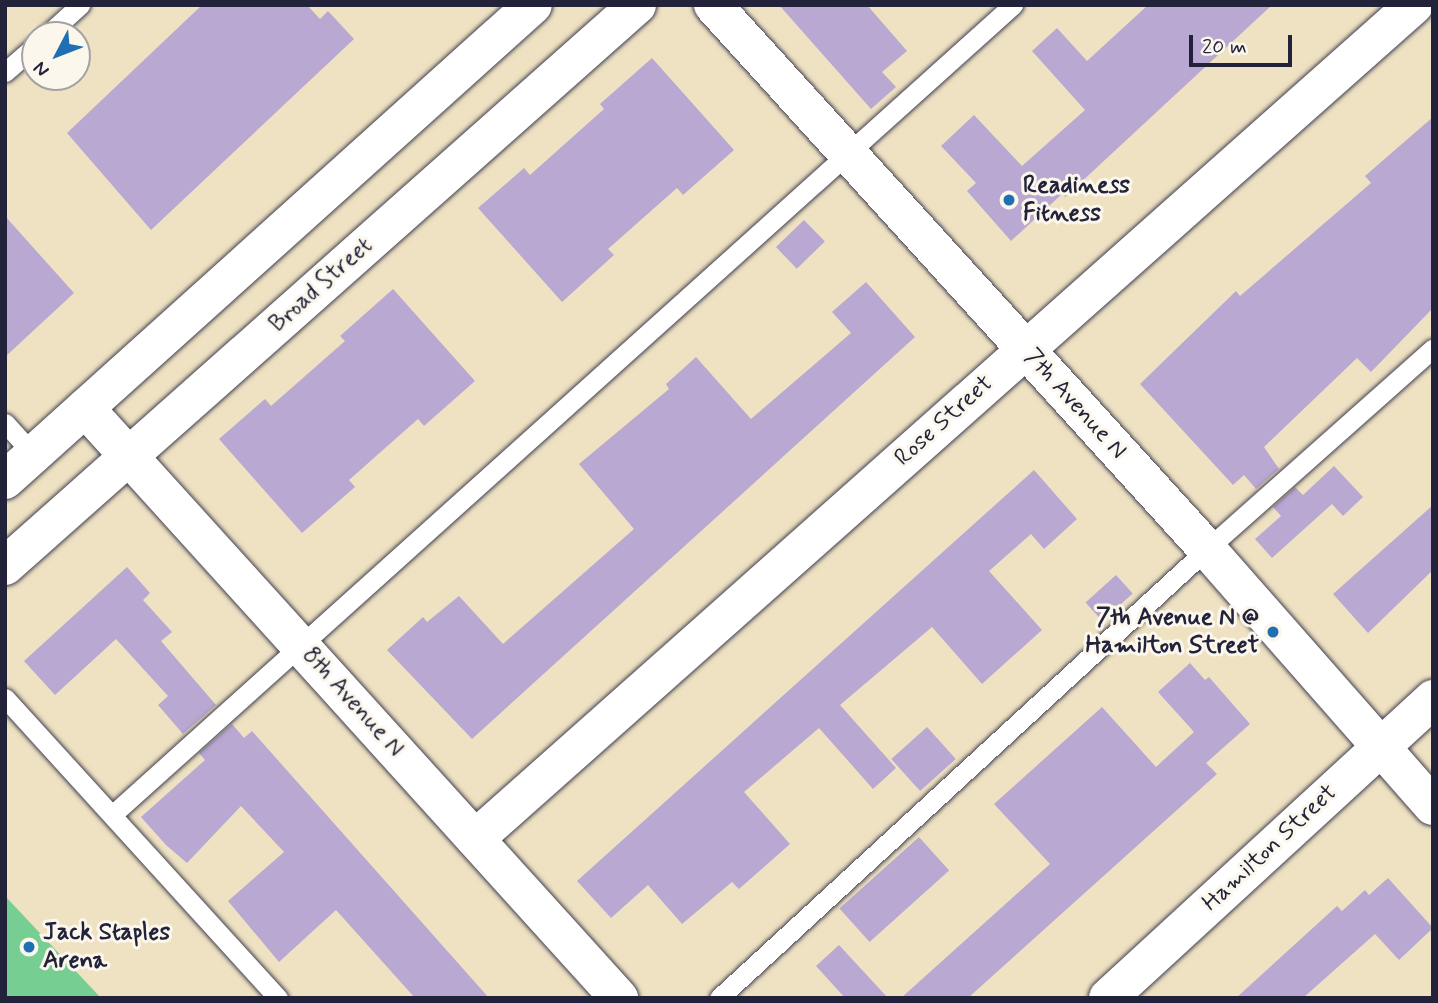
<!DOCTYPE html>
<html>
<head>
<meta charset="utf-8">
<style>
  body { margin:0 }
  #map { position:relative; width:1438px; height:1003px; overflow:hidden; background:#efe2c3; font-family:Mynerve,sans-serif }
  div>[style] { position:absolute }
  .green>* { inset:0; background:#77ce93 }
  .building>* { inset:0; background:#b9a8d2; transform-origin:0 0 }
  .roads { filter:drop-shadow(0 0 2px #413f4f) drop-shadow(0 0 2px #413f4f) }
  .lane>* { height:19px; margin:-9.5px; padding:0 9.5px; transform-origin:9.5px; border-radius:9.5px; background:#fff }
  .street>* { height:38px; margin:-19px; padding:0 19px; transform-origin:19px; border-radius:19px; background:#fff }
  .secondary>* { height:38px; margin:-19px; padding:0 19px; transform-origin:19px; border-radius:19px; background:#fff }
  .dots>* { width:19px; height:19px; translate:-50% -50%; box-sizing:border-box; border:4px solid #fbf7ec; border-radius:50% }
  span { translate:-50% -50%; white-space:nowrap; text-align:center; line-height:1.15; -webkit-text-stroke:6px #fbf7ec; paint-order:stroke }
  .poi-label { font-size:24px; color:#22223b; font-weight:700 }
  .left { translate:0 -50%; text-align:left }
  .right { translate:-100% -50%; text-align:right }
  .street-label { font-size:24px; color:#22223b }
  .frame { position:absolute; inset:0; border:7px solid #22223b; pointer-events:none }
  .north { position:absolute; left:21px; top:21px; width:70px; height:70px; box-sizing:border-box; background:#fbf7ec; border:2px solid #a4a2a5; border-radius:50%; rotate:228deg; font-size:19px; font-weight:700; line-height:28px; text-align:center; color:#22223b }
  .north::after { content:''; display:block; margin:auto; width:24px; height:32px; background:#1f6fb2; clip-path:polygon(50% 0,100% 100%,50% 72%,0 100%) }
  .scale { position:absolute; left:1189px; top:35px; width:103px; height:32px; box-sizing:border-box; border:4px solid #22223b; border-top:0; padding-left:9px; font-size:21px; line-height:24px; white-space:nowrap; color:#22223b; -webkit-text-stroke:5px #fbf7ec; paint-order:stroke }
</style>
</head>
<body>
<div id="map">
  <div class="green">
    <div style="clip-path:polygon(5px 896px,101px 998px,5px 998px)"></div>
  </div>
  <div class="building">
    <div style="clip-path:polygon(202px 5px,307px 5px,320px 19px,328px 11px,354px 39px,151px 230px,67px 133px)"></div>
    <div style="clip-path:polygon(779px 5px,867px 5px,907px 51px,882px 72px,896px 87px,871px 109px)"></div>
    <div style="clip-path:polygon(1148px 5px,1272px 5px,1065px 197px,1062px 194px,1011px 241px,967px 191px,976px 183px,941px 146px,974px 115px,1022px 166px,1085px 110px,1032px 51px,1057px 28px,1087px 61px)"></div>
    <div style="clip-path:polygon(652px 58px,734px 150px,683px 195px,677px 188px,608px 249px,614px 255px,562px 302px,478px 208px,524px 168px,530px 175px,604px 109px,600px 104px)"></div>
    <div style="clip-path:polygon(1433px 117px,1433px 308px,1371px 372px,1357px 358px,1264px 447px,1279px 469px,1256px 489px,1244px 475px,1233px 485px,1140px 384px,1236px 291px,1240px 296px,1371px 183px,1365px 176px)"></div>
    <div style="clip-path:polygon(5px 216px,74px 293px,5px 357px)"></div>
    <div style="left:804px;top:220px;width:30px;height:39px;rotate:46deg"></div>
    <div style="clip-path:polygon(866px 282px,915px 337px,472px 739px,387px 650px,423px 617px,427px 622px,459px 596px,503px 644px,634px 529px,579px 464px,669px 389px,666px 384px,696px 357px,751px 419px,851px 333px,832px 312px)"></div>
    <div style="clip-path:polygon(393px 289px,475px 381px,424px 426px,418px 419px,349px 480px,355px 487px,302px 533px,219px 439px,265px 399px,271px 406px,345px 341px,340px 336px)"></div>
    <div style="clip-path:polygon(1334px 466px,1363px 497px,1343px 516px,1332px 504px,1272px 558px,1255px 539px,1281px 516px,1273px 507px,1295px 487px,1303px 495px)"></div>
    <div style="clip-path:polygon(1034px 470px,1077px 519px,1044px 549px,1031px 534px,989px 571px,1042px 630px,982px 684px,932px 627px,840px 705px,896px 768px,873px 789px,819px 728px,744px 792px,790px 844px,739px 889px,732px 882px,682px 924px,648px 885px,611px 918px,577px 881px)"></div>
    <div style="clip-path:polygon(1433px 505px,1433px 570px,1368px 633px,1333px 594px)"></div>
    <div style="clip-path:polygon(127px 567px,150px 593px,143px 600px,172px 632px,161px 641px,216px 705px,183px 734px,158px 705px,168px 696px,116px 639px,55px 695px,24px 661px)"></div>
    <div style="left:1116px;top:575px;width:25px;height:41px;rotate:48deg"></div>
    <div style="clip-path:polygon(1190px 663px,1205px 680px,1209px 677px,1250px 724px,1206px 763px,1217px 774px,968px 998px,901px 998px,1050px 864px,994px 804px,1102px 707px,1156px 767px,1194px 732px,1158px 692px)"></div>
    <div style="clip-path:polygon(232px 724px,244px 738px,252px 731px,489px 998px,415px 998px,336px 910px,279px 962px,228px 901px,284px 852px,241px 806px,187px 863px,166px 845px,141px 817px,205px 760px,199px 753px)"></div>
    <div style="left:927px;top:727px;width:43px;height:48px;rotate:48deg"></div>
    <div style="left:919px;top:837px;width:45px;height:107px;rotate:48deg"></div>
    <div style="clip-path:polygon(1388px 878px,1433px 928px,1399px 960px,1375px 934px,1303px 998px,1236px 998px,1337px 906px,1342px 911px,1365px 890px,1369px 895px)"></div>
    <div style="clip-path:polygon(839px 945px,888px 998px,845px 998px,816px 966px)"></div>
  </div>
  <div class="roads">
    <div class="lane">
      <div style="left:47px;top:35px;width:45px;rotate:-42.3deg"></div>
      <div style="left:5px;top:72px;width:40px;rotate:-41deg"></div>
      <div style="left:5px;top:423px;width:42px;rotate:47.9deg"></div>
      <div style="left:5px;top:698px;width:406px;rotate:47.7deg"></div>
      <div style="left:112px;top:815px;width:1212px;rotate:-41.96deg"></div>
      <div style="left:719px;top:998px;width:663px;rotate:-42.62deg"></div>
      <div style="left:1207px;top:549px;width:302px;rotate:-41.6deg"></div>
    </div>
    <div class="street">
      <div style="left:713px;top:5px;width:735px;rotate:47.76deg"></div>
      <div style="left:1207px;top:549px;width:342px;rotate:48.7deg"></div>
      <div style="left:85px;top:408px;width:796px;rotate:47.85deg"></div>
      <div style="left:475px;top:839px;width:1256px;rotate:-41.61deg"></div>
      <div style="left:1108px;top:998px;width:442px;rotate:-42.6deg"></div>
    </div>
    <div class="secondary">
      <div style="left:5px;top:480px;width:710px;rotate:-41.98deg"></div>
      <div style="left:5px;top:566px;width:845px;rotate:-41.59deg"></div>
    </div>
  </div>
  <div class="dots">
    <div style="left:1009px;top:200px;background:#1f6fb2"></div>
    <div style="left:1273px;top:632px;background:#1f6fb2"></div>
    <div style="left:29px;top:947px;background:#1f6fb2"></div>
  </div>
  <div class="poi-label">
    <span class="left" style="left:1023px;top:200px">Readiness<br>Fitness</span>
    <span class="right" style="left:1259px;top:632px">7th Avenue N @<br>Hamilton Street</span>
    <span class="left" style="left:43px;top:947px">Jack Staples<br>Arena</span>
  </div>
  <div class="street-label">
    <span style="left:321px;top:285px;rotate:-42deg">Broad Street</span>
    <span style="left:1075px;top:404px;rotate:48deg">7th Avenue N</span>
    <span style="left:944px;top:421px;rotate:-42deg">Rose Street</span>
    <span style="left:353px;top:702px;rotate:48deg">8th Avenue N</span>
    <span style="left:1270px;top:848px;rotate:-43deg">Hamilton Street</span>
  </div>
  <div class="frame"></div>
  <div class="north">N</div>
  <div class="scale">20 m</div>
</div>
</body>
</html>
